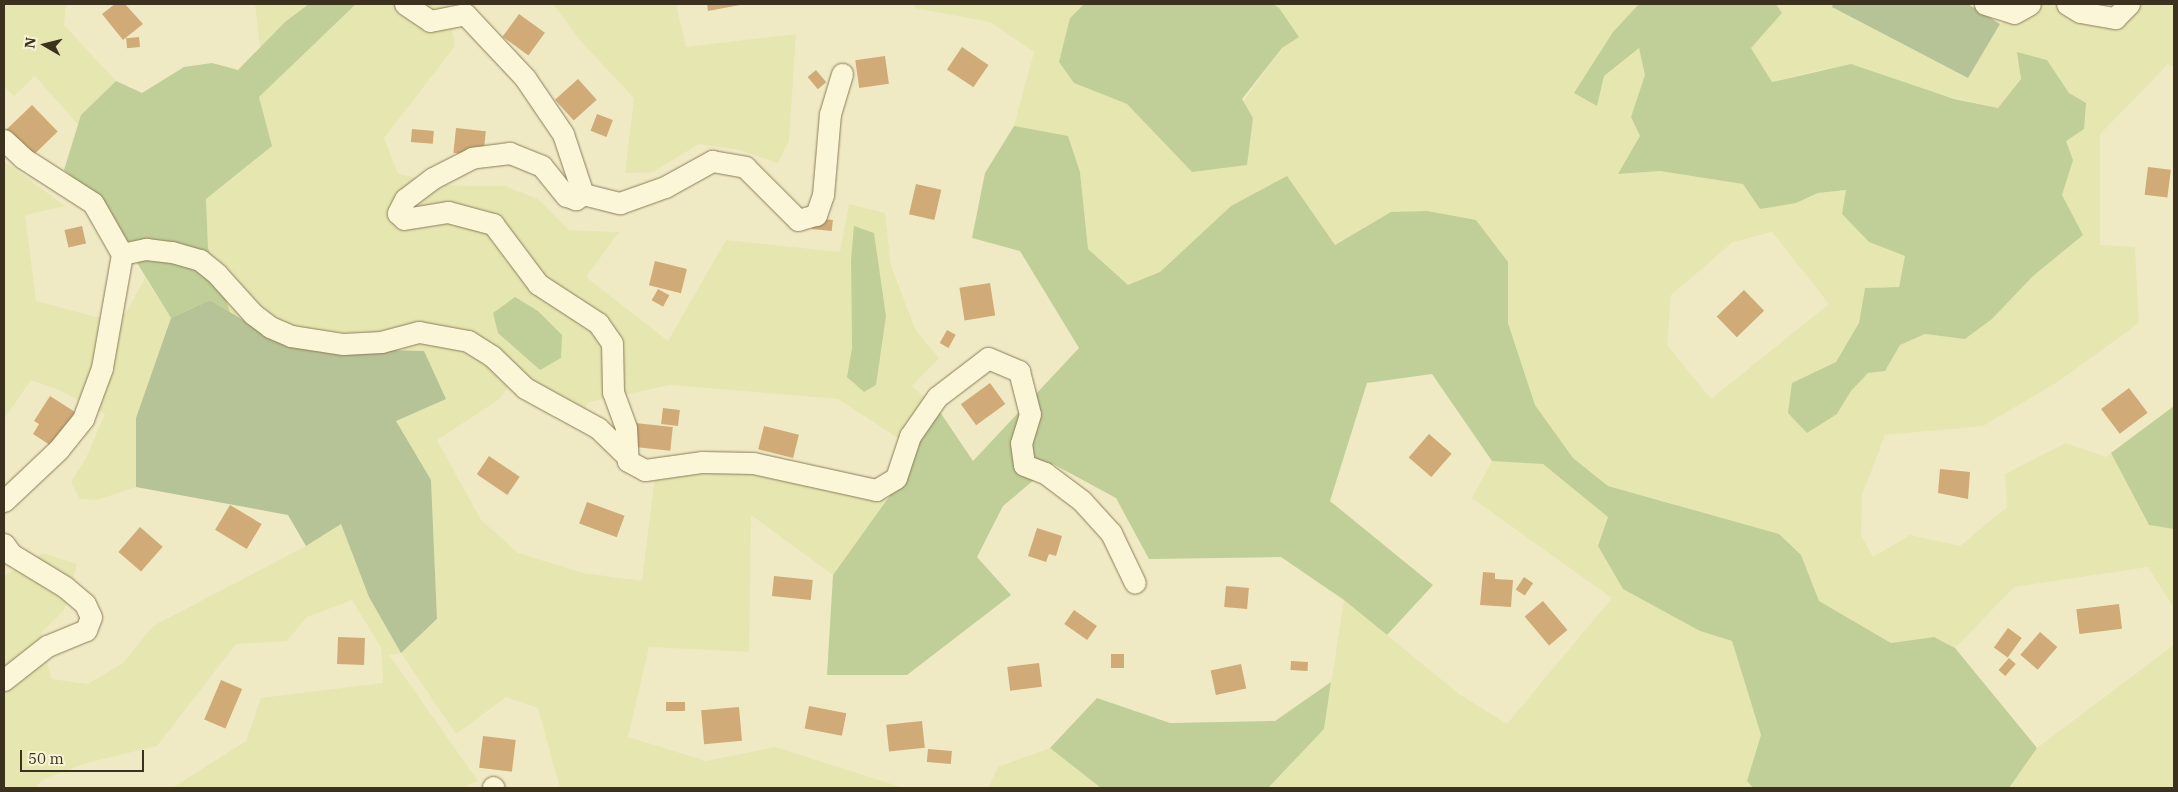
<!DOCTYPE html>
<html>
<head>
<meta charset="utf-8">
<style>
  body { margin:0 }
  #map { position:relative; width:2178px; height:792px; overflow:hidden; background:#f0eac4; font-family:"IBM Plex Serif",serif }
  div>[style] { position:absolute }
  .farmland>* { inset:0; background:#e6e6b1 }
  .green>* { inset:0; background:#bfcf97 }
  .cemetery>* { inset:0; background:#b6c396 }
  .building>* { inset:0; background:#d0ab78; transform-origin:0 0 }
  .roads { filter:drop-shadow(0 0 1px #8c7c59) drop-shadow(0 0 1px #8c7c59) }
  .minor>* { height:21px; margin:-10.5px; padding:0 10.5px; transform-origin:10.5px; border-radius:10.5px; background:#faf6d7 }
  span { translate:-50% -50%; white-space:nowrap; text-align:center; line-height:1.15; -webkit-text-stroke:4px #f7f3d4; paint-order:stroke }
  .frame { position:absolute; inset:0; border:5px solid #3b311e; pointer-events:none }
  .north { position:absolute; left:20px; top:20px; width:50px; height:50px; -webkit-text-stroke:4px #f7f3d4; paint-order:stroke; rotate:278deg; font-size:14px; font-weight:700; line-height:20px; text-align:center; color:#3b311e }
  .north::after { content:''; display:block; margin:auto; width:18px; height:22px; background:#3b311e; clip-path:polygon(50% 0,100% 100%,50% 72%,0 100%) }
  .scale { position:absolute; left:20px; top:750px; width:124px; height:22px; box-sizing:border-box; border:2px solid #3b311e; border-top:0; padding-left:6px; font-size:15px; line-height:18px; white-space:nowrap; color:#3b311e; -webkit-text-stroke:4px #f7f3d4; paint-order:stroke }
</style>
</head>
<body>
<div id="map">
  <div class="farmland">
    <div style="clip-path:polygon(4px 4px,66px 4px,64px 25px,116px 81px,81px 115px,79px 126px,35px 76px,14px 96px,4px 86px)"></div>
    <div style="clip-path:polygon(255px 4px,309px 4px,260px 48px)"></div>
    <div style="clip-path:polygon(evenodd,356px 4px,448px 4px,455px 46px,384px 138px,398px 174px,457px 186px,505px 186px,538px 199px,569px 230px,619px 232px,586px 277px,668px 341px,726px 240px,840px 252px,849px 204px,885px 213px,891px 266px,916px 331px,939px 358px,912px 386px,925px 398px,898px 438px,838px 399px,670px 385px,589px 402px,576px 423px,512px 382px,498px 400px,437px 440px,481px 520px,518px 553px,583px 573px,642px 581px,655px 476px,724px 468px,888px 499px,833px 575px,751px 515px,749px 652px,649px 647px,628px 737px,706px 761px,775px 747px,904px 788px,560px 788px,538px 708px,506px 697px,456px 734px,401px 653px,389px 655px,478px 781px,462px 788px,172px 788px,246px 741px,261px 698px,383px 683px,381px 647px,352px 600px,307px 617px,287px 641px,236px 644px,157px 746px,86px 763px,44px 779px,34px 788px,4px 788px,4px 576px,43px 553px,77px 564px,64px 610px,41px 633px,51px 679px,88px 684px,123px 663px,153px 626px,306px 546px,341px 523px,369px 597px,401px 652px,437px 620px,431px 480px,396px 421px,425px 351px,288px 347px,230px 312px,208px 248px,206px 199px,272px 146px,259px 97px,356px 4px,874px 233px,886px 316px,848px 377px,852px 348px,851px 260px,874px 233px)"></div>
    <div style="clip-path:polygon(553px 4px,676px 4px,686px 47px,796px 34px,789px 141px,778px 163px,740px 150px,699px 144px,653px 172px,625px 173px,634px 98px,583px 44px)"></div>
    <div style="clip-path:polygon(evenodd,915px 4px,1084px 4px,1070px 18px,1074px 83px,1127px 104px,1192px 172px,1282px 48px,1298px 37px,1273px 4px,1639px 4px,1613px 32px,1597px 106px,1604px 76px,1639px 47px,1646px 75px,1631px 117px,1640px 136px,1619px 174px,1660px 171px,1743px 184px,1796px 203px,1818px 193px,1847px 190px,1842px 214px,1869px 242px,1905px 256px,1899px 287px,1865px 288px,1859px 323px,1836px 362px,1792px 383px,1837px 414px,1851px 391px,1868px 373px,1885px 370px,1900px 345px,1925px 334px,1965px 339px,1992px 319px,2033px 276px,2073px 160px,2066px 141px,2069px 93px,2047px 60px,2018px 52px,2021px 79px,1998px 108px,1824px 69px,1772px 82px,1751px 48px,1782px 13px,1776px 4px,1833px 4px,1832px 7px,1968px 78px,2000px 24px,2045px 4px,2050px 4px,2071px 18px,2120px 25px,2142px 4px,2174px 4px,2174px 67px,2168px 64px,2100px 134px,2100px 245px,2135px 247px,2139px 323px,2056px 383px,1983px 426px,1885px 435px,1862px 495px,1861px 535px,1873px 557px,1910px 535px,1960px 546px,2007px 507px,2005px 474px,2066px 443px,2106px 457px,2111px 453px,2149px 525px,2174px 529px,2174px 608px,2148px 567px,2014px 587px,1955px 648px,1934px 637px,1891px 643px,1819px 601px,1801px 555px,1671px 503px,1608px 486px,1573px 458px,1535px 405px,1508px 323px,1508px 262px,1391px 212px,1335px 245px,1231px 206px,1160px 272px,1128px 286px,1088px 249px,1080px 172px,1068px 136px,1014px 126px,1034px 52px,990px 22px,914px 8px,915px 4px,1772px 232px,1829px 304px,1711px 399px,1667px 345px,1671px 295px,1733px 242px,1772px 232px)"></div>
    <div style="clip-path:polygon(4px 161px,65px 206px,25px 215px,36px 301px,96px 317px,126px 313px,145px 278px,171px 318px,136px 418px,136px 487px,97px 500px,80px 499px,71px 482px,86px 458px,105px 414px,59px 390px,31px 380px,4px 419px)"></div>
    <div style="clip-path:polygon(1492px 461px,1543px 464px,1608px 517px,1700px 631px,1732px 641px,1761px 735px,1747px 781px,1753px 788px,1262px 788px,1269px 787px,1324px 729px,1344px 600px,1459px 694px,1507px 724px,1612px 598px,1472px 498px)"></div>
    <div style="clip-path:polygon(2174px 645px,2174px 788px,2009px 788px,2037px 748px)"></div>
    <div style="clip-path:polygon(1050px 748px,1101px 788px,988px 788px,998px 767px)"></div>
  </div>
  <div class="green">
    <div style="clip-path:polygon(309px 4px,356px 4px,259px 97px,272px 146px,206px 199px,208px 248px,230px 312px,210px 300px,171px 318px,99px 201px,64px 170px,81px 115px,116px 81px,142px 93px,184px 67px,212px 63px,238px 70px,285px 22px)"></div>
    <div style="clip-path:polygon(1084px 4px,1273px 4px,1279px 8px,1299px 37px,1282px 48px,1242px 99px,1253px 118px,1247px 165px,1192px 172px,1127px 104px,1074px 83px,1059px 62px,1070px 18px)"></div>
    <div style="clip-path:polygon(1639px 4px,1776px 4px,1782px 13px,1751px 48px,1772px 82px,1851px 64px,1954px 99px,1998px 108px,2021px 79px,2017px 52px,2047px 60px,2069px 93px,2086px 103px,2084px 129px,2066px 141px,2073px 160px,2062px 195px,2083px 235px,2033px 276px,1992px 319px,1965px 339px,1925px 334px,1900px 345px,1885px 371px,1868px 373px,1851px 391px,1837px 414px,1807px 433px,1788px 413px,1792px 383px,1836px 362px,1859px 323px,1865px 288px,1899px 287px,1905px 256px,1869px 242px,1842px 214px,1846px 190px,1818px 193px,1796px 203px,1760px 209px,1743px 184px,1660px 171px,1618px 174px,1640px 136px,1631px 117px,1645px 75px,1639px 48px,1604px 76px,1597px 106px,1574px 93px,1613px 32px)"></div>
    <div style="clip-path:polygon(1014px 126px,1068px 136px,1080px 172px,1088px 249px,1128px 285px,1160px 272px,1231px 206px,1287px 176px,1335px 245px,1391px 212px,1427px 211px,1476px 220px,1508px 262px,1508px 323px,1535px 405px,1573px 458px,1608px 486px,1779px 534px,1801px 555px,1819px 601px,1891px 643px,1934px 637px,1955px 648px,2037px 748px,2009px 788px,1753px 788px,1747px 781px,1761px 735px,1732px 641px,1700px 631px,1623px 589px,1598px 546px,1608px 517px,1543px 464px,1492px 461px,1432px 374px,1367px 383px,1330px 501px,1433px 585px,1387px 635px,1344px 600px,1281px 557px,1149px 559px,1116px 498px,1053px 464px,1003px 506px,977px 557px,1011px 595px,907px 675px,827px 675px,833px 575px,904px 476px,913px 448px,940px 412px,973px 461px,1079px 348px,1020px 251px,972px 238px,985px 173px)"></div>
    <div style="clip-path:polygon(854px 226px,874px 233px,886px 316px,876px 385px,864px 392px,847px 377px,852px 348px,851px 260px)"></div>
    <div style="clip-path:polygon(515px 297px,538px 311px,562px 335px,561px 358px,540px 370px,498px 333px,493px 313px)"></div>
    <div style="clip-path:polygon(2174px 406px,2174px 529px,2149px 525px,2111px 453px)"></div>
    <div style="clip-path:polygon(1331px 682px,1324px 729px,1269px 787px,1101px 788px,1050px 748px,1097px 698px,1170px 723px,1275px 721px)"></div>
  </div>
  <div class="cemetery">
    <div style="clip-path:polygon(1833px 4px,1968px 4px,2000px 24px,1968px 78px,1832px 7px)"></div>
    <div style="clip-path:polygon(210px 300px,288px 347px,424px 351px,446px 399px,396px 421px,431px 480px,437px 619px,401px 653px,369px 597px,341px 524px,306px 546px,288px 515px,136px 487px,136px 418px,171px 318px)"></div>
  </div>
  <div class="building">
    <div style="clip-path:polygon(115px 4px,125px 4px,143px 24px,123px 40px,102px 14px)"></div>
    <div style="clip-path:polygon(707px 4px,740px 4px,740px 5px,708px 11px)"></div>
    <div style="left:519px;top:14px;width:32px;height:28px;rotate:36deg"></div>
    <div style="left:139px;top:37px;width:10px;height:13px;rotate:84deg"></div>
    <div style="left:962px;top:47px;width:32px;height:27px;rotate:34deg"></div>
    <div style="left:885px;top:56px;width:28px;height:30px;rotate:82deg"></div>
    <div style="left:816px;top:70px;width:16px;height:11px;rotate:50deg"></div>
    <div style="left:578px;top:79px;width:28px;height:31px;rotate:48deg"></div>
    <div style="left:32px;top:105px;width:37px;height:39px;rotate:46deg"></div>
    <div style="left:597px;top:114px;width:17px;height:18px;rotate:21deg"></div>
    <div style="left:456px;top:128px;width:30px;height:25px;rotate:6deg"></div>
    <div style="left:412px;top:129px;width:22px;height:13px;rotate:5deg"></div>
    <div style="left:2148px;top:167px;width:23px;height:28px;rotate:7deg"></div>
    <div style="left:916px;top:184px;width:26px;height:31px;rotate:13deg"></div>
    <div style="left:813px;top:218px;width:20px;height:11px;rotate:6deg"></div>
    <div style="left:82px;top:226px;width:18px;height:18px;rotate:77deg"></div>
    <div style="left:655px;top:261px;width:33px;height:25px;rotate:14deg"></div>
    <div style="left:990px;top:283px;width:33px;height:31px;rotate:81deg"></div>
    <div style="left:658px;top:289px;width:13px;height:13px;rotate:29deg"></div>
    <div style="left:1744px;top:290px;width:29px;height:38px;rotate:46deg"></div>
    <div style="left:947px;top:330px;width:10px;height:15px;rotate:29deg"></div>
    <div style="left:990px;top:383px;width:26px;height:36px;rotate:54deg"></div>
    <div style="left:2129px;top:388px;width:31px;height:35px;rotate:53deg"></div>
    <div style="clip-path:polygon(50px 396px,75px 412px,53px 447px,33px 434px,39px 424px,34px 421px)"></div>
    <div style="left:663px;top:408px;width:17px;height:16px;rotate:7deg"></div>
    <div style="left:635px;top:423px;width:38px;height:24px;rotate:6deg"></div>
    <div style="left:764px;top:426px;width:36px;height:24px;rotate:14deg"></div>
    <div style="left:1429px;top:434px;width:30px;height:31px;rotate:41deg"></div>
    <div style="left:489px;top:456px;width:37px;height:22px;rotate:34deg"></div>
    <div style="clip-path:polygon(1940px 469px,1970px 472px,1968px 499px,1938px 493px)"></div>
    <div style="left:587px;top:502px;width:40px;height:23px;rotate:20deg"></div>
    <div style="left:230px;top:505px;width:37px;height:29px;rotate:31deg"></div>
    <div style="left:140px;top:527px;width:30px;height:33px;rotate:41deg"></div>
    <div style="clip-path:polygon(1037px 528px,1062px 536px,1056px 556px,1049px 554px,1046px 562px,1028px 556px)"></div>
    <div style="clip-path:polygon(1483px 572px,1495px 573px,1495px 579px,1513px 580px,1511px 607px,1480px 605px)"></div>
    <div style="left:774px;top:576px;width:39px;height:20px;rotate:6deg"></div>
    <div style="left:1524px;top:577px;width:11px;height:15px;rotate:34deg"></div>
    <div style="left:1226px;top:586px;width:23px;height:21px;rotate:5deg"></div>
    <div style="left:1543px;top:601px;width:38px;height:24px;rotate:50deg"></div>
    <div style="left:2119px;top:604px;width:25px;height:43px;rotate:83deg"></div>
    <div style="left:1074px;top:610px;width:28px;height:17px;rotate:35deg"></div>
    <div style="left:2008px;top:628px;width:17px;height:24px;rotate:36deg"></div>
    <div style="left:2040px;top:632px;width:23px;height:30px;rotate:41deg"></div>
    <div style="left:338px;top:637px;width:27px;height:27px;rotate:2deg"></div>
    <div style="left:1111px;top:654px;width:13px;height:14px"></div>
    <div style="left:2009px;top:658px;width:9px;height:16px;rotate:41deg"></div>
    <div style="left:1291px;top:661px;width:17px;height:9px;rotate:3deg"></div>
    <div style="left:1039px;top:663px;width:24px;height:32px;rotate:83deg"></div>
    <div style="left:1241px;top:664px;width:25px;height:31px;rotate:78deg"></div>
    <div style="left:221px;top:680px;width:23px;height:43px;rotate:23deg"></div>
    <div style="left:685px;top:702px;width:9px;height:19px;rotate:90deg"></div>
    <div style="left:809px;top:706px;width:38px;height:23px;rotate:11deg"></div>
    <div style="left:739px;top:707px;width:34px;height:38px;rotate:85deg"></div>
    <div style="left:922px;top:721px;width:27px;height:36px;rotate:84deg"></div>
    <div style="left:483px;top:736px;width:33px;height:32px;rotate:7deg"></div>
    <div style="left:928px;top:749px;width:24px;height:13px;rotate:5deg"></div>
  </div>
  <div class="roads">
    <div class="minor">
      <div style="left:405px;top:4px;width:30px;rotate:34deg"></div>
      <div style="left:430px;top:21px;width:36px;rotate:-11deg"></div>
      <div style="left:465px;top:14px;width:88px;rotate:46.8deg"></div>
      <div style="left:525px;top:78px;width:68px;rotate:55.8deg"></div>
      <div style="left:563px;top:134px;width:63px;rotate:71.6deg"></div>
      <div style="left:583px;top:194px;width:9px;rotate:144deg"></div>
      <div style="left:576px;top:199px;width:10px;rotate:-163deg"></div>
      <div style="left:566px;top:196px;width:38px;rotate:-129deg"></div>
      <div style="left:542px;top:166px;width:35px;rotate:-158deg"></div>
      <div style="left:510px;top:153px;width:38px;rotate:173deg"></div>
      <div style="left:472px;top:158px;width:44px;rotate:152.9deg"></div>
      <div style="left:433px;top:178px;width:35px;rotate:143deg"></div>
      <div style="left:405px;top:199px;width:16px;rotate:117deg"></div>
      <div style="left:398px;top:213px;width:8px;rotate:45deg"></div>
      <div style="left:404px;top:219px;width:45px;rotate:-9deg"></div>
      <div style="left:448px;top:212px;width:47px;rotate:14.9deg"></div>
      <div style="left:493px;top:224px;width:75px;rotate:53.1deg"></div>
      <div style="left:538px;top:284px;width:72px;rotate:33deg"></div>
      <div style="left:598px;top:323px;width:24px;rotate:55deg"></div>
      <div style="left:612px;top:343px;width:49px;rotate:88.8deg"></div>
      <div style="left:613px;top:392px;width:38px;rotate:70deg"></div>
      <div style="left:626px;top:428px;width:33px;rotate:87deg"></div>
      <div style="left:628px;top:461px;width:19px;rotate:28deg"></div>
      <div style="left:645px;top:470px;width:58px;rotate:-8deg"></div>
      <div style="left:702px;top:462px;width:51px;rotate:1.1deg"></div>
      <div style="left:753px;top:463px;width:126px;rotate:12.4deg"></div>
      <div style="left:876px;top:490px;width:23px;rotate:-31deg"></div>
      <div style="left:896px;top:478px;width:44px;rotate:-71.6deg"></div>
      <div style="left:910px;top:436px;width:47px;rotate:-55.3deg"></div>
      <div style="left:937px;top:397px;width:64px;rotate:-37.4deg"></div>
      <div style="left:988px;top:358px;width:34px;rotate:23deg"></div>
      <div style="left:1019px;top:371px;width:44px;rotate:75.7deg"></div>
      <div style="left:1030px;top:414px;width:30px;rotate:107deg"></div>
      <div style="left:1021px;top:443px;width:22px;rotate:82deg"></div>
      <div style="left:1024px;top:465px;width:22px;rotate:21deg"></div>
      <div style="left:1045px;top:473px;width:46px;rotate:37.1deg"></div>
      <div style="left:1082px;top:501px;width:43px;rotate:47.8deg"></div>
      <div style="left:1111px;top:533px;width:55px;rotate:64.4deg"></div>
      <div style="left:1985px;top:4px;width:30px;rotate:17deg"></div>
      <div style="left:2014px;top:13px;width:18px;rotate:-29deg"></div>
      <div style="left:2067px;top:4px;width:15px;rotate:32deg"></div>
      <div style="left:2080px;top:12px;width:36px;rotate:10deg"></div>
      <div style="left:2115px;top:18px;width:20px;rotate:-45deg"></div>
      <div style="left:4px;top:140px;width:26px;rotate:43deg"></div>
      <div style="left:23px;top:158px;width:83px;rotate:32.7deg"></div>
      <div style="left:93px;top:203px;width:59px;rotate:60.4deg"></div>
      <div style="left:122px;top:254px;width:116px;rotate:100deg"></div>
      <div style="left:102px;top:368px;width:54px;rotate:110.4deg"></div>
      <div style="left:83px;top:419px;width:38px;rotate:129deg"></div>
      <div style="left:59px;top:449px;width:76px;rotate:136.6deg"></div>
      <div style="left:583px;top:194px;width:38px;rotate:14deg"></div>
      <div style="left:620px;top:203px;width:48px;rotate:-19.6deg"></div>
      <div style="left:665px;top:187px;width:54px;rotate:-29deg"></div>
      <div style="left:712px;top:161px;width:34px;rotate:10deg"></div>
      <div style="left:745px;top:167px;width:75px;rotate:45deg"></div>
      <div style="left:798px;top:220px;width:19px;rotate:-16deg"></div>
      <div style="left:816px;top:215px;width:21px;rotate:-71deg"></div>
      <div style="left:823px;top:195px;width:81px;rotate:-85.1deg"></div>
      <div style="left:830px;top:114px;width:42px;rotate:-73.3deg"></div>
      <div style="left:122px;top:254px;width:25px;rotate:-12deg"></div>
      <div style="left:146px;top:249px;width:26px;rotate:7deg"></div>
      <div style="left:172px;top:252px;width:29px;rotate:16deg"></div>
      <div style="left:200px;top:260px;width:22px;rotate:39deg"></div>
      <div style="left:217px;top:274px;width:54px;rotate:48deg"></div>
      <div style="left:253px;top:314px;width:21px;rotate:37deg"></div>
      <div style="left:270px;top:327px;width:23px;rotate:23deg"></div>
      <div style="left:291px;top:336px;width:53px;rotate:8.7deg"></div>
      <div style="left:343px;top:344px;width:38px;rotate:-3deg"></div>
      <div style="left:381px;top:342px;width:39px;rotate:-15deg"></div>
      <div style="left:419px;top:332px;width:50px;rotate:10.4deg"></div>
      <div style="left:468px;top:341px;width:28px;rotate:32deg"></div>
      <div style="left:492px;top:356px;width:46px;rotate:44.1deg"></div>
      <div style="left:525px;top:388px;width:83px;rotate:28.7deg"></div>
      <div style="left:598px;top:428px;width:37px;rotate:44deg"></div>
      <div style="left:4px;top:544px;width:12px;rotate:55deg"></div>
      <div style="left:11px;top:554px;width:63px;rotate:31.4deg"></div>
      <div style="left:65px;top:587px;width:26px;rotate:40deg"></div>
      <div style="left:85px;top:604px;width:14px;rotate:65deg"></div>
      <div style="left:91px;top:617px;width:14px;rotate:111deg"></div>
      <div style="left:86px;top:630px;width:42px;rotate:157.7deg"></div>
      <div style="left:47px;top:646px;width:55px;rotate:141.7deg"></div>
      <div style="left:493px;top:787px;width:1px;rotate:45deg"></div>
    </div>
  </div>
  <div class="frame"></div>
  <div class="north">N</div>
  <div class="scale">50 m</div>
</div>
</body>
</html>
